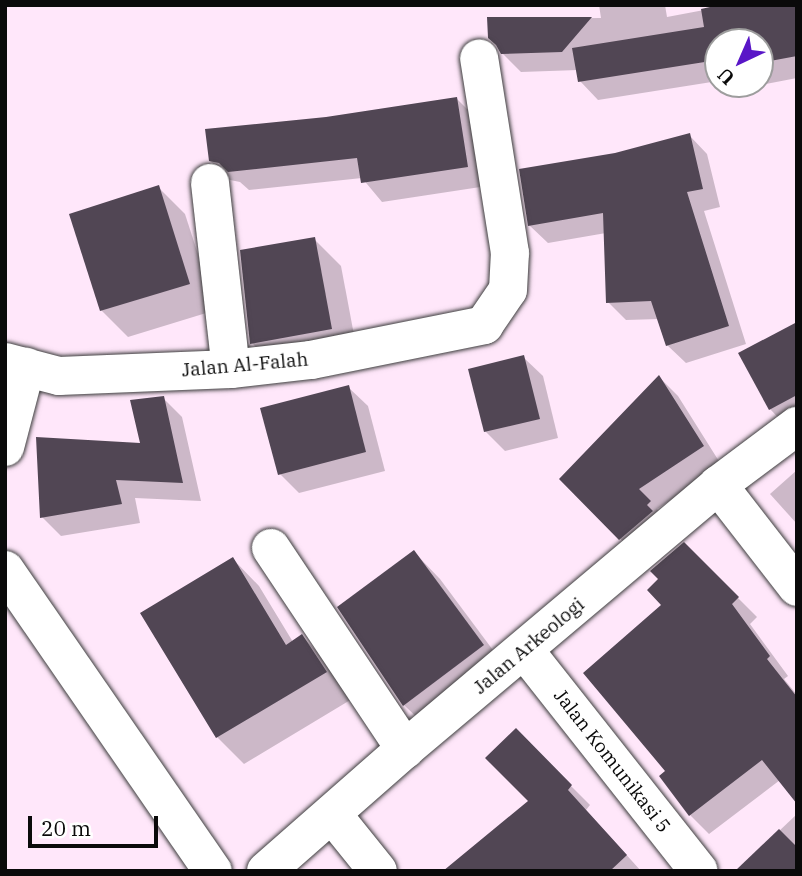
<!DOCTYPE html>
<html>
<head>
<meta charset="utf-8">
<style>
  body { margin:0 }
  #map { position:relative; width:802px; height:876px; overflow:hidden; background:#ffe7fa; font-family:"IBM Plex Serif",serif }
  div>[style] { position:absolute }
  .shadow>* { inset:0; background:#0003 }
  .building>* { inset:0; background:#514654 }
  .roads { filter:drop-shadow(0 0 2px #3d3d3d) drop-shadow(0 0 2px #3d3d3d) }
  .minor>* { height:38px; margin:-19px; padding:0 19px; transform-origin:19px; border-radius:19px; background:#fff }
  span { translate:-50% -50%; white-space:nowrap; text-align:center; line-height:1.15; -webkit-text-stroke:7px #fff; paint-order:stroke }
  .street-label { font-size:19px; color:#0a0a0a }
  .frame { position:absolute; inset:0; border:7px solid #0a0a0a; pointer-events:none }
  .north { position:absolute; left:704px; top:28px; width:70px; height:70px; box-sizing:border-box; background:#fff; border:2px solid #9d9d9d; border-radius:50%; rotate:224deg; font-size:19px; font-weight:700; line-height:28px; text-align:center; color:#0a0a0a }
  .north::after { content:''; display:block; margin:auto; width:24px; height:32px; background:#5916c7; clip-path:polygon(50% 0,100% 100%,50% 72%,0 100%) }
  .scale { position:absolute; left:28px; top:816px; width:130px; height:32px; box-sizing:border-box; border:4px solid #0a0a0a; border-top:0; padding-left:9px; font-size:21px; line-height:24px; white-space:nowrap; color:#0a0a0a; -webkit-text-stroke:5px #fff; paint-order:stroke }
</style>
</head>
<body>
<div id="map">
  <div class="shadow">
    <i style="clip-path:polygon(599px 5px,665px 5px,667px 17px,720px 7px,797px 5px,797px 78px,734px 90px,727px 84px,760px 84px,760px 42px,718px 42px,718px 81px,598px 100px,580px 81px,578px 70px,521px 72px,502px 53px,489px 19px,601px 18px)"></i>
    <i style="clip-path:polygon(457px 99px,476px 118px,487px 186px,382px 202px,362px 178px,249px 190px,240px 182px,230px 180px,210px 161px)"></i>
    <i style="clip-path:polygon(689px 135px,707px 154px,720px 207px,704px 211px,746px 344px,686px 363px,667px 345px,659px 319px,626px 320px,608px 302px,606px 233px,548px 243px,529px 225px,615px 155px)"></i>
    <i style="clip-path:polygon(158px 187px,185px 214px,216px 310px,128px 337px,101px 310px)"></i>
    <i style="clip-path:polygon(314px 239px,341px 266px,358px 356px,279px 370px,252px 343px)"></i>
    <i style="clip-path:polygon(797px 324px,797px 425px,789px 429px,770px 409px)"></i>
    <i style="clip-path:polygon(523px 357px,543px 376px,558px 438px,505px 451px,485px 431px)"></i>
    <i style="clip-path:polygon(660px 378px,678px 396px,722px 466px,657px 509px,668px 521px,639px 558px,562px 479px)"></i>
    <i style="clip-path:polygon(348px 387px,368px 406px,385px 471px,299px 493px,280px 474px)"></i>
    <i style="clip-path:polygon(163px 398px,182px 417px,201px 501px,135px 498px,140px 523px,61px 536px,42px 517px,142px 445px)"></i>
    <i style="clip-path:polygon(797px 470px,797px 524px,770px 494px)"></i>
    <i style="clip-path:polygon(684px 544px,757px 617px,750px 624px,788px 676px,784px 679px,797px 695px,797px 801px,780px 780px,709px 834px,690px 815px,668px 771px,664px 605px,660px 579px)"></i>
    <i style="clip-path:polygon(414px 552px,440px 579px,510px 673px,431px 731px,404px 705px)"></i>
    <i style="clip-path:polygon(233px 559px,259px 586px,293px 642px,302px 636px,328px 663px,352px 699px,244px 764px,217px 737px,143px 613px)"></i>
    <i style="clip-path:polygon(516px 731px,590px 805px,586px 810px,641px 871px,446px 871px,530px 801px)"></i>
    <i style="clip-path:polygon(797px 814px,797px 871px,737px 871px)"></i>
  </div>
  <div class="building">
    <i style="clip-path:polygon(719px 5px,797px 5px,797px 56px,760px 63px,760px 42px,718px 42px,718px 72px,713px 73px,711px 61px,578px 82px,572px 48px,704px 27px,701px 9px)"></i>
    <i style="clip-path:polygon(487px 17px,592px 17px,562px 52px,501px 54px,496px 45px,488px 38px)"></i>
    <i style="clip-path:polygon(457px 97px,468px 167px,361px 183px,357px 158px,228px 172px,219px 163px,209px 161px,205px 129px,326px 117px)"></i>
    <i style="clip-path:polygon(690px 133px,703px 189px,687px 192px,729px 326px,666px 346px,651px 301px,606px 303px,603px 213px,528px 226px,519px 169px,615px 153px)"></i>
    <i style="clip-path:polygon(159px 185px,190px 284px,100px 311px,69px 214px)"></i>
    <i style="clip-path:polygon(315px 237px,332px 329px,250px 344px,240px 250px)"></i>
    <i style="clip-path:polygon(797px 322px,797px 395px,769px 410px,738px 353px)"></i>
    <i style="clip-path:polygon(524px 355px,540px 419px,484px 432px,468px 369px)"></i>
    <i style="clip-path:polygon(659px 375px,704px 446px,639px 489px,651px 501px,647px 505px,653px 511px,619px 540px,559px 479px)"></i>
    <i style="clip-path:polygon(349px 385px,366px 452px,278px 475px,260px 408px)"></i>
    <i style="clip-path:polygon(164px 396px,183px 483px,116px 480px,122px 504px,40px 518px,36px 437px,140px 443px,130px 400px)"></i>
    <i style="clip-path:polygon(684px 542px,739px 597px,732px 604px,770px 656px,767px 659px,797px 697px,797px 804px,762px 760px,689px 816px,659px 776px,665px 771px,583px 673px,661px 605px,647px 590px,658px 579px,650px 571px)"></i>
    <i style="clip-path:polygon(414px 550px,484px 645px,403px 706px,337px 607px)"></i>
    <i style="clip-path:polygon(233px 557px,286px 645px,302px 634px,327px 672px,216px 738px,140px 613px)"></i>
    <i style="clip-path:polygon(516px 728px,572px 785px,568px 790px,627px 855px,610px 871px,443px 871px,528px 801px,485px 758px)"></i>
    <i style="clip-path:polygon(779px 829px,797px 847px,797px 871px,735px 871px)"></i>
  </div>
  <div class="roads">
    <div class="minor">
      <i style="left:210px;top:183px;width:187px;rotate:83.6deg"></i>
      <i style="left:5px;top:362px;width:56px;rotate:14.5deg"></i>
      <i style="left:59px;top:376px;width:172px;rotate:-2.3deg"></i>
      <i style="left:231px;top:369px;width:81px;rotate:-6.4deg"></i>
      <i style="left:311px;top:360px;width:177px;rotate:-11.4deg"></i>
      <i style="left:484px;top:325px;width:42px;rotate:-55.6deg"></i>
      <i style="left:508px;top:290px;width:37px;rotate:-87deg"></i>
      <i style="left:510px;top:253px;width:197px;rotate:-99deg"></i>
      <i style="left:5px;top:447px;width:83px;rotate:-75.3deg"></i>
      <i style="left:718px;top:485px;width:129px;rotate:52.2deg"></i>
      <i style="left:271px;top:548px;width:242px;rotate:56.3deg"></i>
      <i style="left:5px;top:570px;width:366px;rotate:55.4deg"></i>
      <i style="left:525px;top:651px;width:280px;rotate:51.7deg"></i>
      <i style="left:332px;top:814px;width:73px;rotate:51.1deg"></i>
      <i style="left:266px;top:871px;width:185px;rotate:-41.3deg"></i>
      <i style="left:405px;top:749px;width:409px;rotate:-40.1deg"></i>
      <i style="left:718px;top:485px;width:99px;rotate:-36.8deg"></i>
    </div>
  </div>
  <div class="street-label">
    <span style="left:245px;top:365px;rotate:-5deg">Jalan Al-Falah</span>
    <span style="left:529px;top:646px;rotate:-40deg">Jalan Arkeologi</span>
    <span style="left:612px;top:761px;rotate:52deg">Jalan Komunikasi 5</span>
  </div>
  <div class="frame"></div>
  <div class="north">U</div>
  <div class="scale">20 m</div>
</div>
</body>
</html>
